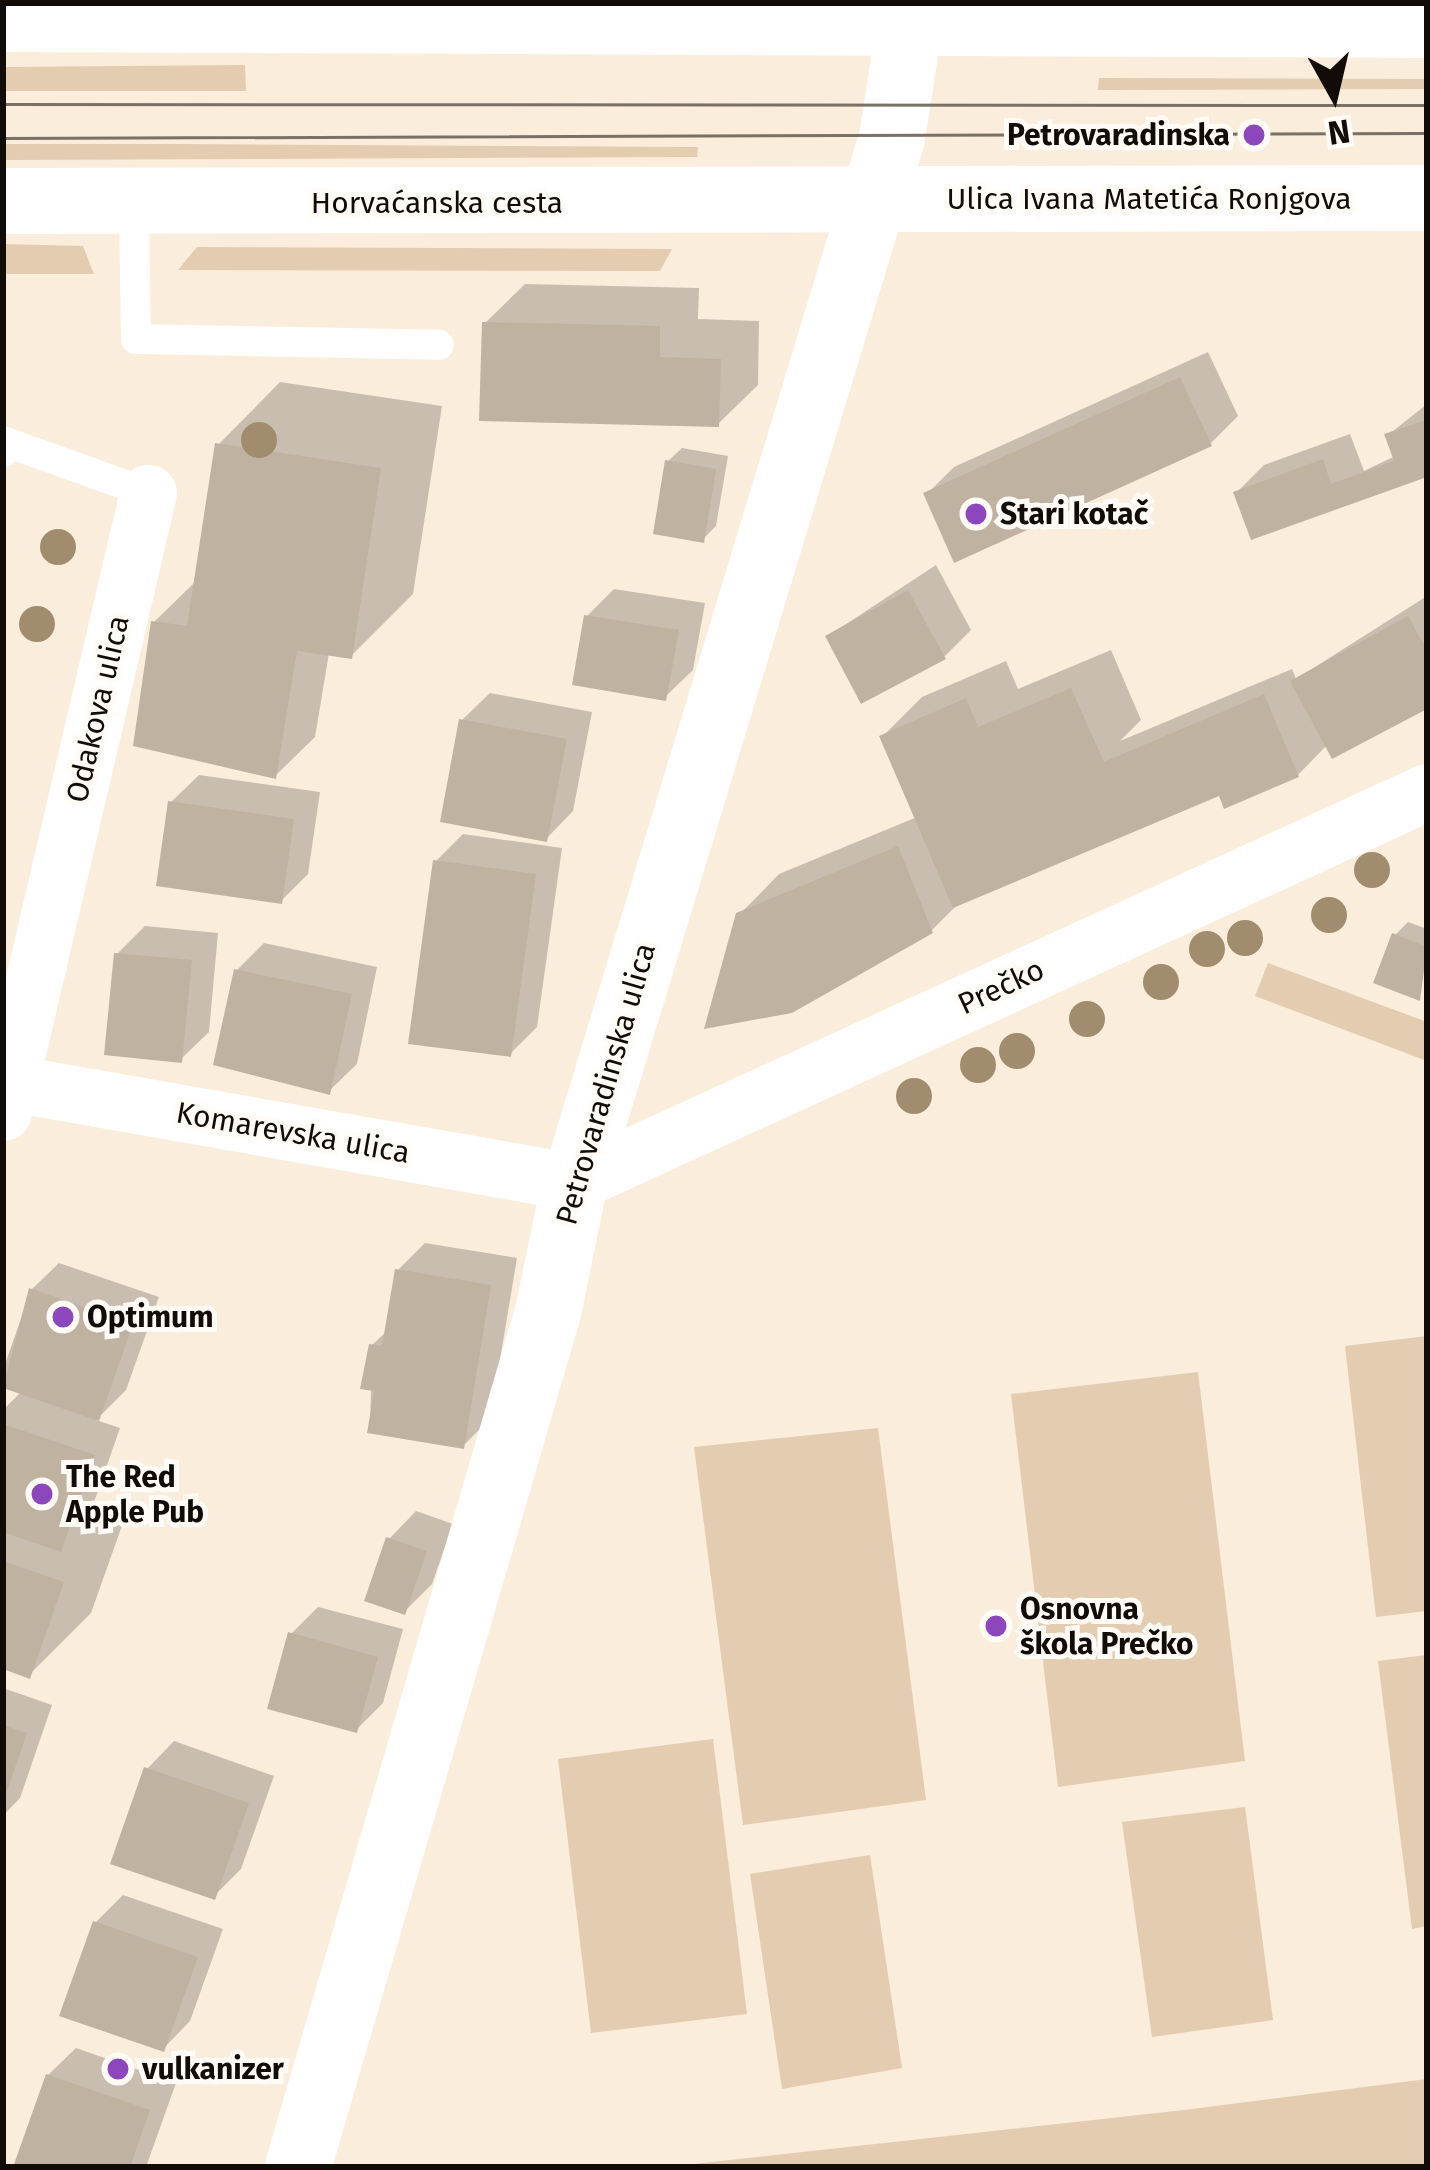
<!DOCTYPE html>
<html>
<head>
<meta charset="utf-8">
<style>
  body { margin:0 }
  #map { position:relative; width:1430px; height:2170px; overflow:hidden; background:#fbeddb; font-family:"Fira Sans",sans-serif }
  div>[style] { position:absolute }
  .green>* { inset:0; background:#e3ccb0 }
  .shadow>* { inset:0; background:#0003 }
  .building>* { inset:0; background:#c0b2a1 }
  .lane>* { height:30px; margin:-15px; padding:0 15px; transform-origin:15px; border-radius:15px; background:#fff }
  .street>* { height:57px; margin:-28.5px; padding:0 28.5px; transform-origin:28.5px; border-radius:28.5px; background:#fff }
  .secondary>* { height:66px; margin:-33px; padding:0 33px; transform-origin:33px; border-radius:33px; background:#fff }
  .tram>* { height:3px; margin:-1.5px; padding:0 1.5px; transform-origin:1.5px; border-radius:1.5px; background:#7a7066 }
  .trees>* { width:36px; height:36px; margin:-18px; border-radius:50%; background:#a18c6d }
  .dots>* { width:33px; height:33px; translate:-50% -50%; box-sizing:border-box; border:6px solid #fffcf8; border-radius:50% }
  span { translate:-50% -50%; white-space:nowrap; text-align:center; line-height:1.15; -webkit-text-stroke:10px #fffcf8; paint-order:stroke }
  .poi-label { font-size:30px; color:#110c07; font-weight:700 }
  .right { translate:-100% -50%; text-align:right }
  .left { translate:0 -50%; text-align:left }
  .street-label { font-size:30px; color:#110c07 }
  .frame { position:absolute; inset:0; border:6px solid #110c07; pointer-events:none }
  .north { position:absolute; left:1274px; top:36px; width:120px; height:120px; -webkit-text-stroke:9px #fffcf8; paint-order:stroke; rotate:172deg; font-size:33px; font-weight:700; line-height:48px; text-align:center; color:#110c07 }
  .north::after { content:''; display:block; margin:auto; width:42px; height:54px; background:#110c07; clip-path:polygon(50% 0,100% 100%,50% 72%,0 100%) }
</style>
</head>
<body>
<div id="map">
  <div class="green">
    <i style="clip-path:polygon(245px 65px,246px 91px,3px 91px,3px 67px)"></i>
    <i style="clip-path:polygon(1099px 78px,1427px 79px,1427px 89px,1098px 90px)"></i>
    <i style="clip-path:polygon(3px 144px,178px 144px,698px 147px,697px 157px,3px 160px)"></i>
    <i style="clip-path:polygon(3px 244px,83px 246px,94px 274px,3px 274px)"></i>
    <i style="clip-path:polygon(197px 247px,672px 249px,660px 271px,178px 270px)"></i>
    <i style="clip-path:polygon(1268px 963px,1427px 1022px,1427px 1061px,1255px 996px)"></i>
    <i style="clip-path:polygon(1427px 1336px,1427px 1611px,1376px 1617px,1345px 1346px)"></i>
    <i style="clip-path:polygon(1198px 1372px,1245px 1761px,1058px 1787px,1011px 1394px)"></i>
    <i style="clip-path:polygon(878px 1428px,926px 1800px,743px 1825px,694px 1447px)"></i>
    <i style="clip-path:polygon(1427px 1655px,1427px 1926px,1412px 1929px,1378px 1661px)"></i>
    <i style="clip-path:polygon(713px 1739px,747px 2014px,591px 2033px,558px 1759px)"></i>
    <i style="clip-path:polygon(1245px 1807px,1273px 2020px,1152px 2037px,1122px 1822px)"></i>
    <i style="clip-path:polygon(870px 1855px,902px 2068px,782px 2089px,750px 1874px)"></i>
    <i style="clip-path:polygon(1427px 2079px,1427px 2167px,666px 2167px,1184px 2110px)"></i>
  </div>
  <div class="shadow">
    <i style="clip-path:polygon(525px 284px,699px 288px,698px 319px,759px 321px,758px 385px,718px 424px,485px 323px)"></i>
    <i style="clip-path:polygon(1208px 352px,1238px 416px,1211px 443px,927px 494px,954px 467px)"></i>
    <i style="clip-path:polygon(280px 382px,442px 406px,413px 594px,351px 656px,329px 653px,315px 737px,275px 776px,154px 622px,194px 583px,218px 445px)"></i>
    <i style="clip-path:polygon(1427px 404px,1427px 474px,1253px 536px,1237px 492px,1264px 465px,1350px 434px,1364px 471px,1395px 456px,1388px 435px)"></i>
    <i style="clip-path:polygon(682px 448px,728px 456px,716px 526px,702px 540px,668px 461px)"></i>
    <i style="clip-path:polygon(936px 565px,971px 630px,944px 657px,828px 636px)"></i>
    <i style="clip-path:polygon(614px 589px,705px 603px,693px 670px,665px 697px,587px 616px)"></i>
    <i style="clip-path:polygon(1427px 596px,1427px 706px,1328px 744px,1298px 775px,1221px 792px,960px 902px,931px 931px,739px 915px,779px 874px,917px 817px,883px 736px,922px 697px,1006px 661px,1018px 689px,1111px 650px,1141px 720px,1120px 741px,1292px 669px,1296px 679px)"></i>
    <i style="clip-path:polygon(490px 693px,592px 712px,573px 811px,546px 839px,462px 720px)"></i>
    <i style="clip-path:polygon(199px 775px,320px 792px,308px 874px,281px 901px,171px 802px)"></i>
    <i style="clip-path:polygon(463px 834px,562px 848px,537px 1027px,510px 1054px,436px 861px)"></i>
    <i style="clip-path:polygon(1408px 922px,1427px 929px,1419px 998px,1395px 935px)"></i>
    <i style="clip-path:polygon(145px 926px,218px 933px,209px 1032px,181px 1059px,117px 954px)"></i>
    <i style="clip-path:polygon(264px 943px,377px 967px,357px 1064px,329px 1091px,237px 970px)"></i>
    <i style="clip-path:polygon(425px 1243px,517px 1258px,490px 1419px,463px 1446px,370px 1430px,372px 1345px,388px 1330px,398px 1270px)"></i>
    <i style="clip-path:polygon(59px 1263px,159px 1297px,126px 1390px,96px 1420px,120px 1428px,92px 1508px,124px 1520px,91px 1613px,29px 1675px,3px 1666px,3px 1410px,22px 1391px,3px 1384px,3px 1370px,31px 1290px)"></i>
    <i style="clip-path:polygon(416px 1511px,453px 1524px,432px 1584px,405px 1611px,389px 1539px)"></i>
    <i style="clip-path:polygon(318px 1607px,403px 1629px,383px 1703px,356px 1730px,291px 1634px)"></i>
    <i style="clip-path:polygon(3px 1688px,52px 1705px,20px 1798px,3px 1816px)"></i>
    <i style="clip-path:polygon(174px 1741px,274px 1776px,241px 1869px,214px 1896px,147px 1769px)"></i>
    <i style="clip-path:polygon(123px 1895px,223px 1929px,190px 2021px,163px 2049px,96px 1922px)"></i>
    <i style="clip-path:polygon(76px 2048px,176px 2083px,146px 2167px,16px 2167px,48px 2075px)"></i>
  </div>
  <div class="building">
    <i style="clip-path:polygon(482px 322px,660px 326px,660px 357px,721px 359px,719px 427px,479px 421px)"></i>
    <i style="clip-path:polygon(1180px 377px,1212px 446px,954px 563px,923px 493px)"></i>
    <i style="clip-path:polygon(1427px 420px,1427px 477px,1251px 540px,1233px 492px,1323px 459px,1331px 484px,1394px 461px,1384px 434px)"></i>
    <i style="clip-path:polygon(215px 443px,381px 468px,352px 659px,297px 651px,276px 779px,133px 746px,151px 621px,187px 626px)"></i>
    <i style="clip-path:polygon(665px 460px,716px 469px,704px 543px,653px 534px)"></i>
    <i style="clip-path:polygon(908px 590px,946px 659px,861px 704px,825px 636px)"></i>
    <i style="clip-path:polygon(584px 615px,679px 630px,666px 701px,572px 685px)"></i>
    <i style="clip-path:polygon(1408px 616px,1427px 650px,1427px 709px,1332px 759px,1290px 681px)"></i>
    <i style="clip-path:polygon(1071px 688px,1104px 762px,1264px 694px,1299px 777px,1224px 809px,1219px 796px,953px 908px,879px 736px,966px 698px,978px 727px)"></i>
    <i style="clip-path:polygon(459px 719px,567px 739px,547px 842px,440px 822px)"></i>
    <i style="clip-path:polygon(168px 801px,294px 819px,282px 904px,156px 886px)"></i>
    <i style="clip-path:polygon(898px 846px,933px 933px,792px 1013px,704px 1029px,736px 913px)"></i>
    <i style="clip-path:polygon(433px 860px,536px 874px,511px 1057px,408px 1044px)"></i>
    <i style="clip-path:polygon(1392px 933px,1427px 947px,1420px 1001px,1373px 983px)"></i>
    <i style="clip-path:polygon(114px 953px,192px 960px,182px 1063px,104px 1055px)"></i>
    <i style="clip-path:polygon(234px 969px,352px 994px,330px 1095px,213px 1065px)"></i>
    <i style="clip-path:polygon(395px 1269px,491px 1285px,464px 1449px,367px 1433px,374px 1391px,360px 1389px,369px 1344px,382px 1346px)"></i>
    <i style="clip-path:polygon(29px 1288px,133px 1324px,99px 1421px,3px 1388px)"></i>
    <i style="clip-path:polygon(3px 1424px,95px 1455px,61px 1552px,3px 1532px)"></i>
    <i style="clip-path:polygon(386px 1537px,427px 1551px,405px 1615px,364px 1601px)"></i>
    <i style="clip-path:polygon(3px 1561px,64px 1582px,30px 1679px,3px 1669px)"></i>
    <i style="clip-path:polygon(288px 1632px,378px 1657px,357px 1733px,267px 1709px)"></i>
    <i style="clip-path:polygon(3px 1725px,27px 1733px,4px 1800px,3px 1800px)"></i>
    <i style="clip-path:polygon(144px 1767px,249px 1803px,215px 1900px,110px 1864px)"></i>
    <i style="clip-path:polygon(93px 1921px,198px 1957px,164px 2052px,59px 2016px)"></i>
    <i style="clip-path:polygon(46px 2074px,150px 2110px,130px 2167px,13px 2167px)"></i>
  </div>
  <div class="lane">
    <i style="left:134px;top:202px;width:137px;rotate:89.2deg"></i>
    <i style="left:136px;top:339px;width:303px;rotate:1.1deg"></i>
    <i style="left:3px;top:452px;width:10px;rotate:-73deg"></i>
    <i style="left:6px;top:442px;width:151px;rotate:19.8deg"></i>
  </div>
  <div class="street">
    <i style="left:11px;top:1083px;width:573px;rotate:9.96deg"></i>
    <i style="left:575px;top:1182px;width:937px;rotate:-24.6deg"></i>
    <i style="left:3px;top:1112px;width:636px;rotate:-76.82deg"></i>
  </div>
  <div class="secondary">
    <i style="left:3px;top:19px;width:1424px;rotate:0.24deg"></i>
    <i style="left:3px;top:201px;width:1424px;rotate:-0.12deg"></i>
    <i style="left:298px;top:2167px;width:891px;rotate:-73.7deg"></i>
    <i style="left:548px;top:1312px;width:133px;rotate:-78.3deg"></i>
    <i style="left:575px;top:1182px;width:1091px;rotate:-73.11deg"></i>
    <i style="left:892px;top:138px;width:137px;rotate:-81.2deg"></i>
  </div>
  <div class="tram">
    <i style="left:3px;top:104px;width:1424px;rotate:0.04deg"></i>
    <i style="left:3px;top:138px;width:1424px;rotate:-0.2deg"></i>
  </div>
  <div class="trees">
    <i style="left:259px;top:440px"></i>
    <i style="left:58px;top:547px"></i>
    <i style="left:37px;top:624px"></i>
    <i style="left:1372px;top:870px"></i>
    <i style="left:1329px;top:915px"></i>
    <i style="left:1245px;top:938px"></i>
    <i style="left:1207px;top:949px"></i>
    <i style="left:1161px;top:982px"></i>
    <i style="left:1087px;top:1019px"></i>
    <i style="left:1017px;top:1051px"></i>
    <i style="left:978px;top:1065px"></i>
    <i style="left:914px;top:1096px"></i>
  </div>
  <div class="dots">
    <i style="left:1254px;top:135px;background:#8b47bb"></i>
    <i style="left:976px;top:514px;background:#8b47bb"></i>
    <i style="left:63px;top:1317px;background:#8b47bb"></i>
    <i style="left:42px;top:1494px;background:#8b47bb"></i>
    <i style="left:996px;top:1626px;background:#8b47bb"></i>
    <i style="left:118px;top:2069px;background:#8b47bb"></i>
  </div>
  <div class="poi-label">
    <span class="right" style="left:1230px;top:135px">Petrovaradinska</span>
    <span class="left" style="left:1000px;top:514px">Stari kotač</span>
    <span class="left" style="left:87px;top:1317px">Optimum</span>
    <span class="left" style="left:66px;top:1494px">The Red<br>Apple Pub</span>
    <span class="left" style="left:1020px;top:1626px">Osnovna<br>škola Prečko</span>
    <span class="left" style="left:142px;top:2069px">vulkanizer</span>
  </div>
  <div class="street-label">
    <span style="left:1149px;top:199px">Ulica Ivana Matetića Ronjgova</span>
    <span style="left:437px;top:203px">Horvaćanska cesta</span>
    <span style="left:98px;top:709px;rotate:-77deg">Odakova ulica</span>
    <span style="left:1001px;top:987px;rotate:-25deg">Prečko</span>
    <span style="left:606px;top:1084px;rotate:-74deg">Petrovaradinska ulica</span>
    <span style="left:293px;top:1133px;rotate:10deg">Komarevska ulica</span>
  </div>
  <div class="frame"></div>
  <div class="north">N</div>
</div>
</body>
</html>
